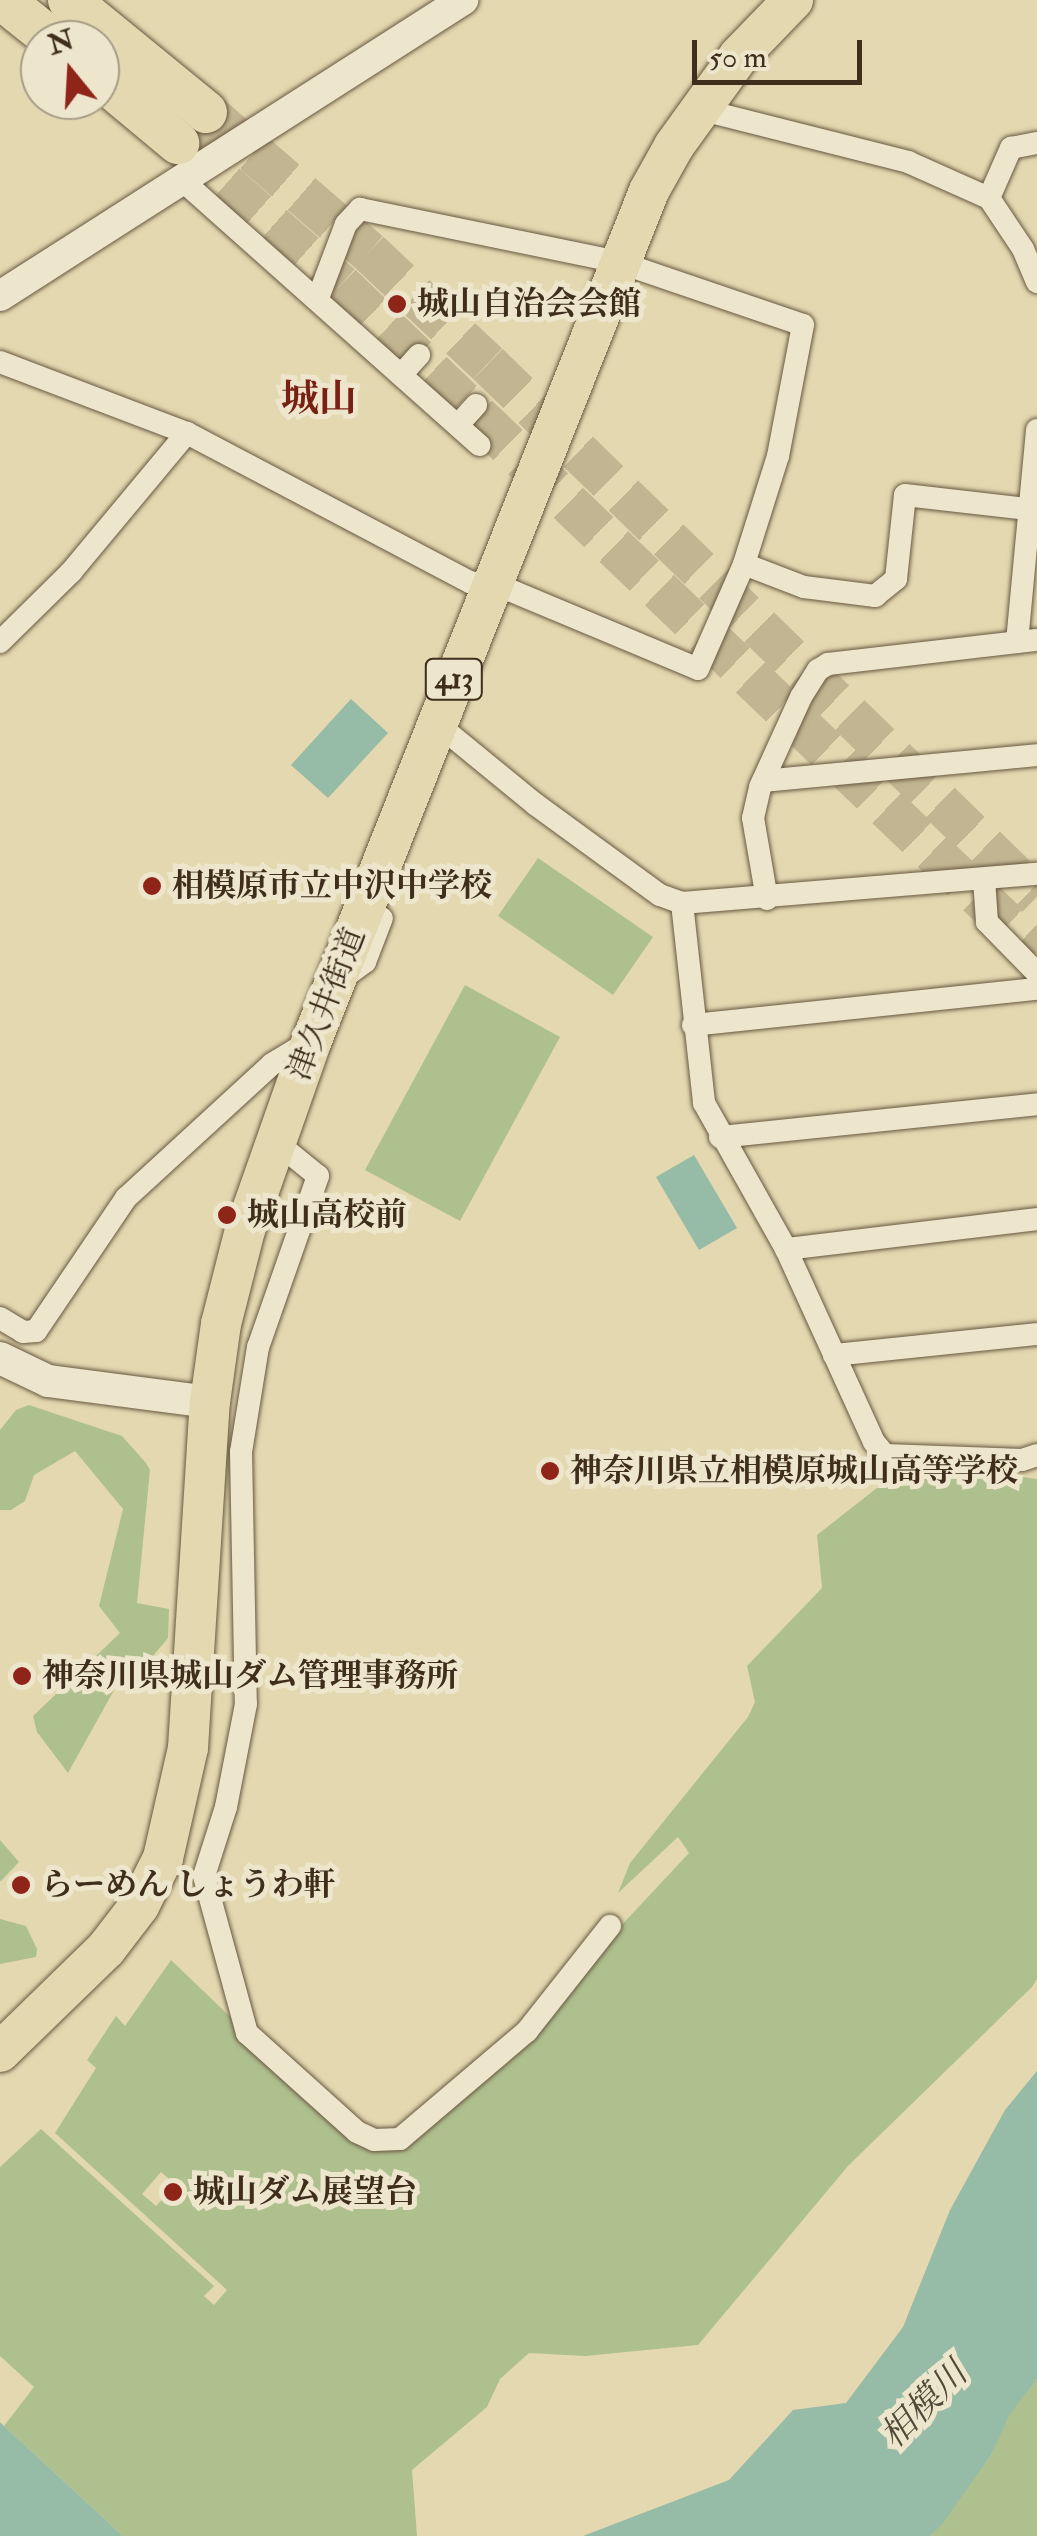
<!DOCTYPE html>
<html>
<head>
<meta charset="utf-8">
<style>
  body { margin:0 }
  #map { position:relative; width:1037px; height:2536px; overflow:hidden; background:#e3d8b0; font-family:"IM FELL Double Pica","Noto Serif JP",serif }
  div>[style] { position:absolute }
  .green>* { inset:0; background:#afc08f }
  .water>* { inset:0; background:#96bba6 }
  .motorway-tunnel>* { height:42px; margin-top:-21px; transform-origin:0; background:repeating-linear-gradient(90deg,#c2b692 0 42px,transparent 0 63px) }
  .roads { filter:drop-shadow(0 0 2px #685841) drop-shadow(0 0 2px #685841) }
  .minor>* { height:22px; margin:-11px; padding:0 11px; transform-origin:11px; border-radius:11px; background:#ede6cc }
  .tertiary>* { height:30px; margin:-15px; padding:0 15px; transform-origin:15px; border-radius:15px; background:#ede6cc }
  .secondary>* { height:32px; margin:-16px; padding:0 16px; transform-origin:16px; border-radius:16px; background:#ede6cc }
  .trunk>* { height:40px; margin:-20px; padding:0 20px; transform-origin:20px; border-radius:20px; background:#e3d8b0 }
  .motorway>* { height:42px; margin:-21px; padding:0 21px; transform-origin:21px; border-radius:21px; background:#e3d8b0 }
  .dots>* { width:28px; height:28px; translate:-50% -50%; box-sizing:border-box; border:5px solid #ede6cc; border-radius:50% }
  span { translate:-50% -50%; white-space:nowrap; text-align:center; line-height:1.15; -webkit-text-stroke:10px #ede6cc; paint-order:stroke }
  .shield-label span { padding:2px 8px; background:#ede6cc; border:2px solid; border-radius:8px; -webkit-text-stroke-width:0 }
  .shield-label { font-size:30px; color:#3f2e1c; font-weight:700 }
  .poi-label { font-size:32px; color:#3f2e1c; font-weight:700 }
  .left { translate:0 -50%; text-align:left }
  .street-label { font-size:32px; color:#3f2e1c }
  .water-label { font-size:35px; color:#504a38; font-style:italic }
  .quarter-label { font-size:38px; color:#7a1f14; font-weight:700 }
  .north { position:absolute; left:20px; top:20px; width:100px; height:100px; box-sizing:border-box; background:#ede6cc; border:2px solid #a79c86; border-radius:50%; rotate:342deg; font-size:28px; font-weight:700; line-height:40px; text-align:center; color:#3f2e1c }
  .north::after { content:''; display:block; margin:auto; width:35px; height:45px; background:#8f2418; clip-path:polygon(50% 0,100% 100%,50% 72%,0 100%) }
  .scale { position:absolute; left:692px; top:40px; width:170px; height:45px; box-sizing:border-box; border:5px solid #3f2e1c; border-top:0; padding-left:12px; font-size:30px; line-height:35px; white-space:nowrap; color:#3f2e1c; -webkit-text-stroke:8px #ede6cc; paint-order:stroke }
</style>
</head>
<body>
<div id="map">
  <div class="green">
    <i style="clip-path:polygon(538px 858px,653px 937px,613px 995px,498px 916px)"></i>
    <i style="clip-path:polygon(465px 985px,560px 1037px,460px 1221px,365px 1170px)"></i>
    <i style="clip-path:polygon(29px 1405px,122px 1436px,146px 1463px,150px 1470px,137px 1603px,169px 1609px,168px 1638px,148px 1662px,123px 1674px,68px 1773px,37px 1732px,33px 1716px,120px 1633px,99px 1606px,123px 1509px,75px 1451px,34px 1475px,25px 1501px,11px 1510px,0 1510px,0 1430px,16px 1410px)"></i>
    <i style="clip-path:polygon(evenodd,901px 1469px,965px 1469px,1037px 1479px,1037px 1979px,1032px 1987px,848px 2166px,698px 2345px,585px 2356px,529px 2353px,500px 2379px,487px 2407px,412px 2470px,417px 2536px,123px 2536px,4px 2426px,34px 2387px,0 2356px,0 2167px,41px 2129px,214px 2286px,204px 2296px,214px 2305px,227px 2290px,55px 2133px,96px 2068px,87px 2060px,116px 2016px,125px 2026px,171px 1960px,366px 2147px,400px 2148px,509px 2062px,618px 1929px,689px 1853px,678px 1837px,618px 1893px,630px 1863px,748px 1717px,755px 1702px,747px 1666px,822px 1588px,817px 1535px,901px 1469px,161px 2172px,176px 2185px,156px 2206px,142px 2194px,161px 2172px)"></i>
    <i style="clip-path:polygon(0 1840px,19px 1862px,1px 1881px,0 1881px)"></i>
    <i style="clip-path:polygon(0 1919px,26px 1926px,37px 1949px,36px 1957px,0 1964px)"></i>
    <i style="clip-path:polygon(1037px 2379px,1037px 2536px,930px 2536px,991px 2455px,1009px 2414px)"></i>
  </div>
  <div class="water">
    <i style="clip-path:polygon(351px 699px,388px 733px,328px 798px,291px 765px)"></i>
    <i style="clip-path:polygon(694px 1155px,737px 1228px,699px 1250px,656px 1177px)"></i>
    <i style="clip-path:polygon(1037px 2071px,1037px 2379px,1010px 2414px,991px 2455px,943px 2523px,930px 2536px,583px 2536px,729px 2480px,793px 2410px,846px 2403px,903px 2327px,950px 2210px,1005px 2110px)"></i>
    <i style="clip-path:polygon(0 2422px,4px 2426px,123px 2536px,0 2536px)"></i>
  </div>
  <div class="motorway-tunnel">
    <i style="left:206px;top:112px;width:215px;rotate:40.7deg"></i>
    <i style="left:369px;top:252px;width:163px;rotate:43.3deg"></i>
    <i style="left:488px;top:364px;width:765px;rotate:44.15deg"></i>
    <i style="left:178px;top:143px;width:216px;rotate:41.1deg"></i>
    <i style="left:341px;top:285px;width:964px;rotate:43.78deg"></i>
  </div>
  <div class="roads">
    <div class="minor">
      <i style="left:699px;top:109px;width:216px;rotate:14.2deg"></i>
      <i style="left:908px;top:162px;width:89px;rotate:24deg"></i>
      <i style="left:989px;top:198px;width:61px;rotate:56.3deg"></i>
      <i style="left:1023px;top:249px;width:36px;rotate:67deg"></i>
      <i style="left:183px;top:181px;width:397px;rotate:41.7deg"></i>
      <i style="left:989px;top:198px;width:55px;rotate:-66.3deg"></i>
      <i style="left:1011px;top:148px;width:26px;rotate:-11deg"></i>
      <i style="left:318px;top:298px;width:79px;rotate:-69.3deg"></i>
      <i style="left:346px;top:224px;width:21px;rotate:-47deg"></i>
      <i style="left:360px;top:209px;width:263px;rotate:11.6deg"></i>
      <i style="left:618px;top:262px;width:195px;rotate:18.8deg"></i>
      <i style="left:803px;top:325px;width:133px;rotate:100.8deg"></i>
      <i style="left:778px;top:456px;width:113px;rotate:107.5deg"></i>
      <i style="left:0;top:362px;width:200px;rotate:20.8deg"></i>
      <i style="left:187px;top:433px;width:320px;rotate:27.8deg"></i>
      <i style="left:470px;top:582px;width:38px;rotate:11deg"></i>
      <i style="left:507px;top:589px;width:207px;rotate:22.7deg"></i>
      <i style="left:698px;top:669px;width:115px;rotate:-66.3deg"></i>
      <i style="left:744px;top:564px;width:64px;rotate:21deg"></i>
      <i style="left:804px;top:587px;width:72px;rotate:7.2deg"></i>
      <i style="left:875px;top:596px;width:27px;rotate:-39deg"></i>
      <i style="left:896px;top:579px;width:84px;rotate:-83.9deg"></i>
      <i style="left:905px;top:495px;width:133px;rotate:6.5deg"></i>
      <i style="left:401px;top:375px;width:27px;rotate:-48deg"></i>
      <i style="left:458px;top:425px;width:27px;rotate:-48deg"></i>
      <i style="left:0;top:642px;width:100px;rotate:-44.6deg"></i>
      <i style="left:71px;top:572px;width:181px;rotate:-50.2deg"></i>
      <i style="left:1017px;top:642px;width:213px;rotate:-84.6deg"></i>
      <i style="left:436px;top:723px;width:128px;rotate:39.3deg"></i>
      <i style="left:535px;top:804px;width:155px;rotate:36.1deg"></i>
      <i style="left:660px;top:895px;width:23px;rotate:20deg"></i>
      <i style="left:682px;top:903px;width:356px;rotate:-4.7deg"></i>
      <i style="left:763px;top:781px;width:275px;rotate:-5.4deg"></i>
      <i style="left:984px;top:879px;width:43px;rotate:86deg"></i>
      <i style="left:987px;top:922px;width:71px;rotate:45.6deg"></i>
      <i style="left:767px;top:899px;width:82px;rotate:-99.8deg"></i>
      <i style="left:753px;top:818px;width:32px;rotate:-77deg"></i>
      <i style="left:760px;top:787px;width:99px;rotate:-65.5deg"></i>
      <i style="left:801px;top:697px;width:32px;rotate:-58deg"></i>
      <i style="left:818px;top:670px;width:12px;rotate:-31deg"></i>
      <i style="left:828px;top:664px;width:210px;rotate:-6.6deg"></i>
      <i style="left:682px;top:903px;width:201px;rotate:83.7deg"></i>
      <i style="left:704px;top:1103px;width:167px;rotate:60.7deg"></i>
      <i style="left:786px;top:1249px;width:212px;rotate:65.5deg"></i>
      <i style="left:874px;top:1442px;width:17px;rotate:50deg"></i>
      <i style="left:885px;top:1455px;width:137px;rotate:2.1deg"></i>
      <i style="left:1022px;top:1460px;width:16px;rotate:-18deg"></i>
      <i style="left:340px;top:980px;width:31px;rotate:-36deg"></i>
      <i style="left:365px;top:962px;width:47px;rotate:-68.9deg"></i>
      <i style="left:693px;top:1025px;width:346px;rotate:-6deg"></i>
      <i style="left:720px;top:1137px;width:319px;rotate:-5.9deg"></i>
      <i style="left:276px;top:1142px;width:54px;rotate:39deg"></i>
      <i style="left:318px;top:1176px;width:181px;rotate:109.3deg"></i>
      <i style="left:258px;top:1347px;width:106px;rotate:99.2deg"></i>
      <i style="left:241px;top:1452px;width:252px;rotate:88.9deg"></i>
      <i style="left:246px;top:1704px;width:105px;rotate:101deg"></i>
      <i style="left:226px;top:1807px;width:72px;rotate:107.7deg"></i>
      <i style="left:204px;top:1876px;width:163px;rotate:74.7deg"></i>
      <i style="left:247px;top:2033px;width:148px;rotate:42deg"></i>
      <i style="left:357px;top:2132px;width:19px;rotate:25deg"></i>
      <i style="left:374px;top:2140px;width:26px;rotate:-2deg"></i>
      <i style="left:400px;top:2139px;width:167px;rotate:-40.4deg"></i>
      <i style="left:527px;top:2031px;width:134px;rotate:-51.7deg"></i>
      <i style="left:786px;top:1249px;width:253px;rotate:-6.8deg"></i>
      <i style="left:0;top:1318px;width:27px;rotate:31deg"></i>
      <i style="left:23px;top:1332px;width:13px;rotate:-4deg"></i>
      <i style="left:36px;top:1331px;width:161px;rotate:-55.9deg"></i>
      <i style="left:126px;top:1198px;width:198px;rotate:-42.5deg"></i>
      <i style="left:272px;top:1064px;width:47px;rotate:-31deg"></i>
      <i style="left:834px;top:1355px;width:204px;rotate:-5.9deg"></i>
    </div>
    <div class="tertiary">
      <i style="left:0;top:296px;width:550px;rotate:-32.59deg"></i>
    </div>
    <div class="secondary">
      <i style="left:0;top:1358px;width:53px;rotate:25.6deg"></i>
      <i style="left:48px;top:1381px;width:163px;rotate:7.4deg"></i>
    </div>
    <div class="trunk">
      <i style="left:0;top:2052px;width:148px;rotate:-44.2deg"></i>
      <i style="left:106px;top:1949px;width:54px;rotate:-52.5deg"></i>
      <i style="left:139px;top:1906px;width:54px;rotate:-63.4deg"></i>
      <i style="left:163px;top:1858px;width:113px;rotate:-77.2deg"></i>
      <i style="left:188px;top:1748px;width:347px;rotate:-86.4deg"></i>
      <i style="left:210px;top:1402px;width:79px;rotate:-82deg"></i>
      <i style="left:221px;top:1324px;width:97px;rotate:-75.7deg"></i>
      <i style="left:245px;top:1230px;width:201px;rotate:-70.6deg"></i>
      <i style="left:312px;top:1040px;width:913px;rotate:-68.35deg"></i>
      <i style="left:649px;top:191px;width:51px;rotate:-60.9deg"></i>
      <i style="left:674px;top:146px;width:111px;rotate:-54.2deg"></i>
      <i style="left:739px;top:56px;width:78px;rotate:-46deg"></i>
    </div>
    <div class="motorway">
      <i style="left:3px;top:0;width:64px;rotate:38.7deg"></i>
      <i style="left:69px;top:0;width:177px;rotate:39.3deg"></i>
      <i style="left:100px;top:78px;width:102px;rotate:39.8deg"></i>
    </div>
  </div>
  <div class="dots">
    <i style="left:397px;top:304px;background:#8f2418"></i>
    <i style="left:152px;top:886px;background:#8f2418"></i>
    <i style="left:227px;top:1215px;background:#8f2418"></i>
    <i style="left:550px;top:1471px;background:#8f2418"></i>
    <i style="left:22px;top:1676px;background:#8f2418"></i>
    <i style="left:21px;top:1885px;background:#8f2418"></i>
    <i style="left:173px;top:2192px;background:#8f2418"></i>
  </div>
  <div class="shield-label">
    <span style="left:454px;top:679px">413</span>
  </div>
  <div class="poi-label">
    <span class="left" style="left:417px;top:304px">城山自治会会館</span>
    <span class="left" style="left:172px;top:886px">相模原市立中沢中学校</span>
    <span class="left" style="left:247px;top:1215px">城山高校前</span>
    <span class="left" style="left:570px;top:1471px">神奈川県立相模原城山高等学校</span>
    <span class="left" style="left:42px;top:1676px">神奈川県城山ダム管理事務所</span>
    <span class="left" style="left:41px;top:1885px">らーめん しょうわ軒</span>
    <span class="left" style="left:193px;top:2192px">城山ダム展望台</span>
  </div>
  <div class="street-label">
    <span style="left:327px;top:1004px;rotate:-69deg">津久井街道</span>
  </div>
  <div class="water-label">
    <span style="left:924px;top:2405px;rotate:-45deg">相模川</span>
  </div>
  <div class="quarter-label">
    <span style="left:319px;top:400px">城山</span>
  </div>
  <div class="north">N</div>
  <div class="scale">50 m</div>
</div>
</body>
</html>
